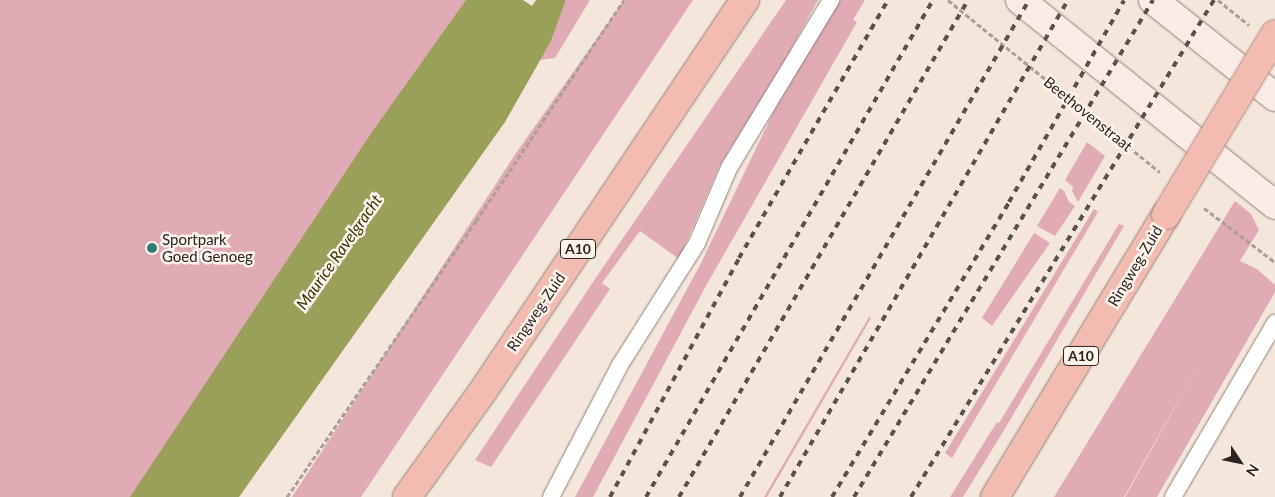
<!DOCTYPE html>
<html>
<head>
<meta charset="utf-8">
<style>
  body { margin:0 }
  #map { position:relative; width:1275px; height:497px; overflow:hidden; background:#f5e6db; font-family:Lato,sans-serif }
  div>[style] { position:absolute }
  .green>* { inset:0; background:#e0abb5 }
  .water>* { inset:0; background:#9a9f5a }
  .path>* { height:3px; margin-top:-1.5px; transform-origin:0; background:repeating-linear-gradient(90deg,#aba097 0 5px,transparent 0 7.5px) }
  .roads { filter:drop-shadow(0 0 1px #8f8177) drop-shadow(0 0 1px #8f8177) }
  .service>* { height:16px; margin:-8px; padding:0 8px; transform-origin:8px; border-radius:8px; background:#fff }
  .secondary>* { height:28px; margin:-14px; padding:0 14px; transform-origin:14px; border-radius:14px; background:#fbebe7 }
  .motorway>* { height:28px; margin:-14px; padding:0 14px; transform-origin:14px; border-radius:14px; background:#f3bcb0 }
  .rail>* { height:4px; margin-top:-2px; transform-origin:0; background:repeating-linear-gradient(90deg,#59514c 0 6px,transparent 0 12px) }
  .bridges { filter:drop-shadow(0 0 1px #ad877e) drop-shadow(0 0 1px #ad877e) }
  .motorway-bridge>* { height:28px; margin:-14px; padding:0 14px; transform-origin:14px; border-radius:14px; background:#f3bcb0 }
  .dots>* { width:14px; height:14px; translate:-50% -50%; box-sizing:border-box; border:2px solid #fef4ee; border-radius:50% }
  span { translate:-50% -50%; white-space:nowrap; text-align:center; line-height:1.15; -webkit-text-stroke:5px #fef4ee; paint-order:stroke }
  .shield-label span { padding:1px 4px; background:#fef4ee; border:1px solid; border-radius:4px; -webkit-text-stroke-width:0 }
  .shield-label { font-size:14px; color:#2a2521; font-weight:700 }
  .street-label { font-size:15px; color:#2a2521 }
  .poi-label { font-size:15px; color:#2a2521 }
  .left { translate:0 -50%; text-align:left }
  .water-label { font-size:16px; color:#353700; font-style:italic }
  .north { position:absolute; left:1215px; top:437px; width:50px; height:50px; -webkit-text-stroke:4px #fef4ee; paint-order:stroke; rotate:124deg; font-size:14px; font-weight:700; line-height:20px; text-align:center; color:#2a2521 }
  .north::after { content:''; display:block; margin:auto; width:18px; height:22px; background:#2a2521; clip-path:polygon(50% 0,100% 100%,50% 72%,0 100%) }
</style>
</head>
<body>
<div id="map">
  <div class="green">
    <i style="clip-path:polygon(0 0,467px 0,142px 497px,0 497px)"></i>
    <i style="clip-path:polygon(566px 0,590px 0,555px 58px,540px 60px,551px 41px)"></i>
    <i style="clip-path:polygon(624px 0,693px 0,361px 497px,292px 497px,516px 153px)"></i>
    <i style="clip-path:polygon(786px 0,818px 0,785px 60px,719px 167px,679px 259px,640px 231px,602px 283px,610px 289px,491px 467px,475px 460px,595px 279px)"></i>
    <i style="clip-path:polygon(839px 0,865px 0,853px 20px,857px 22px,707px 284px,593px 497px,575px 497px,701px 263px,774px 111px)"></i>
    <i style="clip-path:polygon(1087px 142px,1105px 156px,1078px 202px,1072px 191px,1073px 187px,1065px 180px)"></i>
    <i style="clip-path:polygon(1060px 188px,1064px 191px,1069px 202px,1075px 206px,1055px 236px,1037px 226px)"></i>
    <i style="clip-path:polygon(1235px 201px,1251px 214px,1259px 230px,1240px 261px,1257px 269px,1275px 285px,1275px 292px,1157px 497px,1125px 497px,1204px 355px,1124px 497px,1054px 497px)"></i>
    <i style="clip-path:polygon(1094px 209px,1098px 212px,952px 458px,945px 453px)"></i>
    <i style="clip-path:polygon(1119px 224px,1124px 226px,1006px 427px,963px 497px,950px 497px,997px 422px,999px 423px)"></i>
    <i style="clip-path:polygon(1034px 233px,1050px 243px,992px 326px,982px 318px)"></i>
    <i style="clip-path:polygon(869px 317px,871px 318px,767px 497px,764px 497px)"></i>
  </div>
  <div class="water">
    <i style="clip-path:polygon(466px 0,523px 0,532px 6px,536px 0,566px 0,551px 41px,505px 122px,239px 497px,130px 497px,372px 132px)"></i>
  </div>
  <div class="path">
    <i style="left:948px;top:0;width:273px;rotate:39.1deg"></i>
    <i style="left:1218px;top:0;width:40px;rotate:39deg"></i>
    <i style="left:1204px;top:208px;width:89px;rotate:37.3deg"></i>
    <i style="left:287px;top:497px;width:335px;rotate:-55.6deg"></i>
    <i style="left:476px;top:221px;width:266px;rotate:-56.2deg"></i>
  </div>
  <div class="roads">
    <div class="service">
      <i style="left:551px;top:497px;width:149px;rotate:-62.4deg"></i>
      <i style="left:620px;top:365px;width:144px;rotate:-57.7deg"></i>
      <i style="left:697px;top:243px;width:82px;rotate:-66.9deg"></i>
      <i style="left:729px;top:168px;width:197px;rotate:-58.7deg"></i>
      <i style="left:1173px;top:497px;width:202px;rotate:-59.6deg"></i>
    </div>
    <div class="secondary">
      <i style="left:1020px;top:0;width:327px;rotate:38.8deg"></i>
      <i style="left:1153px;top:0;width:156px;rotate:38.5deg"></i>
    </div>
    <div class="motorway">
      <i style="left:407px;top:497px;width:130px;rotate:-54.4deg"></i>
      <i style="left:483px;top:391px;width:471px;rotate:-56.2deg"></i>
      <i style="left:995px;top:497px;width:330px;rotate:-58.8deg"></i>
    </div>
  </div>
  <div class="rail">
    <i style="left:610px;top:497px;width:272px;rotate:-61.6deg"></i>
    <i style="left:739px;top:258px;width:298px;rotate:-60deg"></i>
    <i style="left:646px;top:497px;width:574px;rotate:-60deg"></i>
    <i style="left:679px;top:497px;width:575px;rotate:-59.82deg"></i>
    <i style="left:740px;top:497px;width:575px;rotate:-59.82deg"></i>
    <i style="left:780px;top:497px;width:574px;rotate:-59.91deg"></i>
    <i style="left:832px;top:497px;width:344px;rotate:-59deg"></i>
    <i style="left:1009px;top:202px;width:232px;rotate:-60.3deg"></i>
    <i style="left:854px;top:497px;width:580px;rotate:-58.97deg"></i>
    <i style="left:911px;top:497px;width:582px;rotate:-58.63deg"></i>
  </div>
  <div class="bridges">
    <div class="motorway-bridge">
      <i style="left:1166px;top:215px;width:211px;rotate:-58.9deg"></i>
    </div>
  </div>
  <div class="dots">
    <i style="left:152px;top:248px;background:#317a78"></i>
  </div>
  <div class="shield-label">
    <span style="left:578px;top:249px">A10</span>
    <span style="left:1081px;top:356px">A10</span>
  </div>
  <div class="street-label">
    <span style="left:1088px;top:114px;rotate:39deg">Beethovenstraat</span>
    <span style="left:1135px;top:266px;rotate:-59deg">Ringweg-Zuid</span>
    <span style="left:536px;top:312px;rotate:-56deg">Ringweg-Zuid</span>
  </div>
  <div class="poi-label">
    <span class="left" style="left:162px;top:248px">Sportpark<br>Goed Genoeg</span>
  </div>
  <div class="water-label">
    <span style="left:339px;top:252px;rotate:-55deg">Maurice Ravelgracht</span>
  </div>
  <div class="north">N</div>
</div>
</body>
</html>
